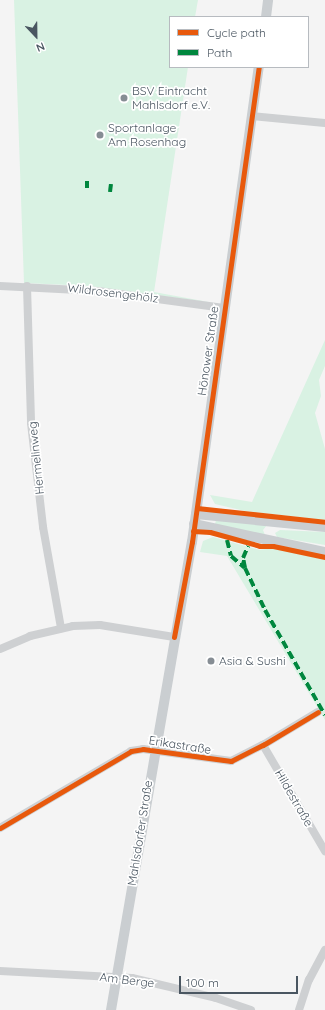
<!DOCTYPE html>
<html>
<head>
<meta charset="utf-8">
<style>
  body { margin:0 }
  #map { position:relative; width:325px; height:1010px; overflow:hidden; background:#f4f4f4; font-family:Quicksand,sans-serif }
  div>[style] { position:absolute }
  .green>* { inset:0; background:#d9f2e3 }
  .minor>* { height:8px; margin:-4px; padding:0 4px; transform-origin:4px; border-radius:4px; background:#ced0d2 }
  .major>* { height:10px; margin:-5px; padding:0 5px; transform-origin:5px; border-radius:5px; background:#caced1 }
  .quiet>* { height:4px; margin-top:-2px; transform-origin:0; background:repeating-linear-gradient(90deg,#00873e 0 8px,transparent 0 12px) }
  .cycleway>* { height:5px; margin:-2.5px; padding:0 2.5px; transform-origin:2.5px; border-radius:2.5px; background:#e8590c }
  .dots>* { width:11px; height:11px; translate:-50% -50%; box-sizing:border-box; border:2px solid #fff; border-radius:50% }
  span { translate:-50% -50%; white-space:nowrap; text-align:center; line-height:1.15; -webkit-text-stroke:3.5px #fff; paint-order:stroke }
  .poi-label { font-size:12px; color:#4a5661 }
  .left { translate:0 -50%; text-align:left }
  .street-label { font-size:12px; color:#4a5661 }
  .legend { position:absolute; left:169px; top:16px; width:140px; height:52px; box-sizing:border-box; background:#fff; border:1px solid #b7bbc0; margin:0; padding:5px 7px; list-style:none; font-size:12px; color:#4a5661 }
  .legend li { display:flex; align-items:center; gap:8px; height:20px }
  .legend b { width:20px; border:1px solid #b7bbc0 }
  .north { position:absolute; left:16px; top:16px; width:40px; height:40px; -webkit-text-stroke:3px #fff; paint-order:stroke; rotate:158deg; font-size:11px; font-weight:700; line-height:16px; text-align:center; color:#4a5661 }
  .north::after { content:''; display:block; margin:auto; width:14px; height:18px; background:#4a5661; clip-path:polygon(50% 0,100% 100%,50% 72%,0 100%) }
  .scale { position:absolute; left:179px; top:976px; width:119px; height:18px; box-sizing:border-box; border:2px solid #4a5661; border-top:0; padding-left:5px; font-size:12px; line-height:14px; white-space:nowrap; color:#4a5661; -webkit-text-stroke:3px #fff; paint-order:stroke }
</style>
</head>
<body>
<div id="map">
  <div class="green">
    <i style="clip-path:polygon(14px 0,198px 0,195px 17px,170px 17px,170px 67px,188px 67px,154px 292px,214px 303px,90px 286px,24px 283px)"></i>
    <i style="clip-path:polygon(325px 340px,325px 366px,319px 380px,321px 396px,315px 413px,325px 449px,325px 520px,245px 511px,215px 504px,210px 495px,252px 502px)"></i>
    <i style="clip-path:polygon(216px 520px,267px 525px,263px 530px,265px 535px,215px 524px)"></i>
    <i style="clip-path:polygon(280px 530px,325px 532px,325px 545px,277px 537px,275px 533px)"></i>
    <i style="clip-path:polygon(213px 537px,260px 550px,274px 548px,325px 560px,325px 720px,227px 556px,200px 552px,203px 541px)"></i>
  </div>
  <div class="minor">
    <i style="left:252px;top:116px;width:73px;rotate:5.5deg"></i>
    <i style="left:0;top:286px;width:98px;rotate:2.9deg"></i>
    <i style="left:98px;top:291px;width:127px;rotate:7.7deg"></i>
    <i style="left:27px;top:286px;width:137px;rotate:88.3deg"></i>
    <i style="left:31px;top:423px;width:105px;rotate:83.4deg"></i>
    <i style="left:43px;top:527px;width:103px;rotate:79.9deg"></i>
    <i style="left:0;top:649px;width:33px;rotate:-23deg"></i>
    <i style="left:30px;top:636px;width:44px;rotate:-13.1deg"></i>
    <i style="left:73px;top:626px;width:27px;rotate:-2deg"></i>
    <i style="left:100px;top:625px;width:75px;rotate:9.2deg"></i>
    <i style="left:263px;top:745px;width:123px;rotate:59.7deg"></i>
    <i style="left:0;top:828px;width:152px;rotate:-30.4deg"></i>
    <i style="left:131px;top:751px;width:12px;rotate:-9deg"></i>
    <i style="left:143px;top:749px;width:89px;rotate:7.8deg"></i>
    <i style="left:231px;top:761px;width:36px;rotate:-27deg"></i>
    <i style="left:263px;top:745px;width:64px;rotate:-31deg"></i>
    <i style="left:0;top:971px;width:132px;rotate:3deg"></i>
    <i style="left:132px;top:978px;width:86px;rotate:13.4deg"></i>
    <i style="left:216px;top:998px;width:37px;rotate:19deg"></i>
    <i style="left:299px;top:1010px;width:32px;rotate:-72deg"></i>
    <i style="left:309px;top:980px;width:34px;rotate:-62deg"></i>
  </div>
  <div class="major">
    <i style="left:266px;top:17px;width:17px;rotate:-83deg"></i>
    <i style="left:196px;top:514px;width:130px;rotate:5.8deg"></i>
    <i style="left:194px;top:524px;width:134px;rotate:12.1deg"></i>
    <i style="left:111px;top:1010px;width:475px;rotate:-80.2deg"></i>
    <i style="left:192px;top:542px;width:480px;rotate:-82deg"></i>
  </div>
  <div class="quiet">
    <i style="left:87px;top:188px;width:7px;rotate:-90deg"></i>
    <i style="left:110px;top:192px;width:8px;rotate:-83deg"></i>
    <i style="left:227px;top:540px;width:16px;rotate:76deg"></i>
    <i style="left:231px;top:556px;width:18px;rotate:41deg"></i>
    <i style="left:245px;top:568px;width:47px;rotate:64.5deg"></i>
    <i style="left:265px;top:610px;width:121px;rotate:60.3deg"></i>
    <i style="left:245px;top:568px;width:10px;rotate:-101deg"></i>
    <i style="left:243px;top:558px;width:13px;rotate:-67deg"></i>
  </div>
  <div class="cycleway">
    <i style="left:197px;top:508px;width:129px;rotate:6.2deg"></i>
    <i style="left:193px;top:531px;width:17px;rotate:3deg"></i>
    <i style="left:210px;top:532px;width:52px;rotate:15.6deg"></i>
    <i style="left:260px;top:546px;width:13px"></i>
    <i style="left:273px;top:546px;width:53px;rotate:11.9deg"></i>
    <i style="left:174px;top:637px;width:97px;rotate:-79.3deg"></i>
    <i style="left:192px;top:542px;width:480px;rotate:-82deg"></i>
    <i style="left:0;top:828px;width:152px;rotate:-30.4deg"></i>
    <i style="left:131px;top:751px;width:12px;rotate:-9deg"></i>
    <i style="left:143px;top:749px;width:89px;rotate:7.8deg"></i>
    <i style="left:231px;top:761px;width:36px;rotate:-27deg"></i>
    <i style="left:263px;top:745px;width:64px;rotate:-31deg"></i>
  </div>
  <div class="dots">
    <i style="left:124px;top:98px;background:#868d94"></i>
    <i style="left:100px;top:135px;background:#868d94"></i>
    <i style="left:211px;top:661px;background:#868d94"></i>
  </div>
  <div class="poi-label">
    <span class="left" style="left:132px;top:98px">BSV Eintracht<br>Mahlsdorf e.V.</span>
    <span class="left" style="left:108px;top:135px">Sportanlage<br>Am Rosenhag</span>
    <span class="left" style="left:219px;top:661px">Asia &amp; Sushi</span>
  </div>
  <div class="street-label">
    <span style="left:113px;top:293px;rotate:7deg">Wildrosengehölz</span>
    <span style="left:208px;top:351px;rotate:-82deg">Hönower Straße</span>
    <span style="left:36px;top:458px;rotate:-96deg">Hermelinweg</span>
    <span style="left:180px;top:745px;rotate:9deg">Erikastraße</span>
    <span style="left:294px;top:798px;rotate:60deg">Hildestraße</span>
    <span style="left:140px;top:833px;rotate:-81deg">Mahlsdorfer Straße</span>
    <span style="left:127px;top:980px;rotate:7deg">Am Berge</span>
  </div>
  <ul class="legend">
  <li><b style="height:5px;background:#e8590c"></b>Cycle path</li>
  <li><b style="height:5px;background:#00873e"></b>Path</li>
  </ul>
  <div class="north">N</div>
  <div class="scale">100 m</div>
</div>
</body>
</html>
